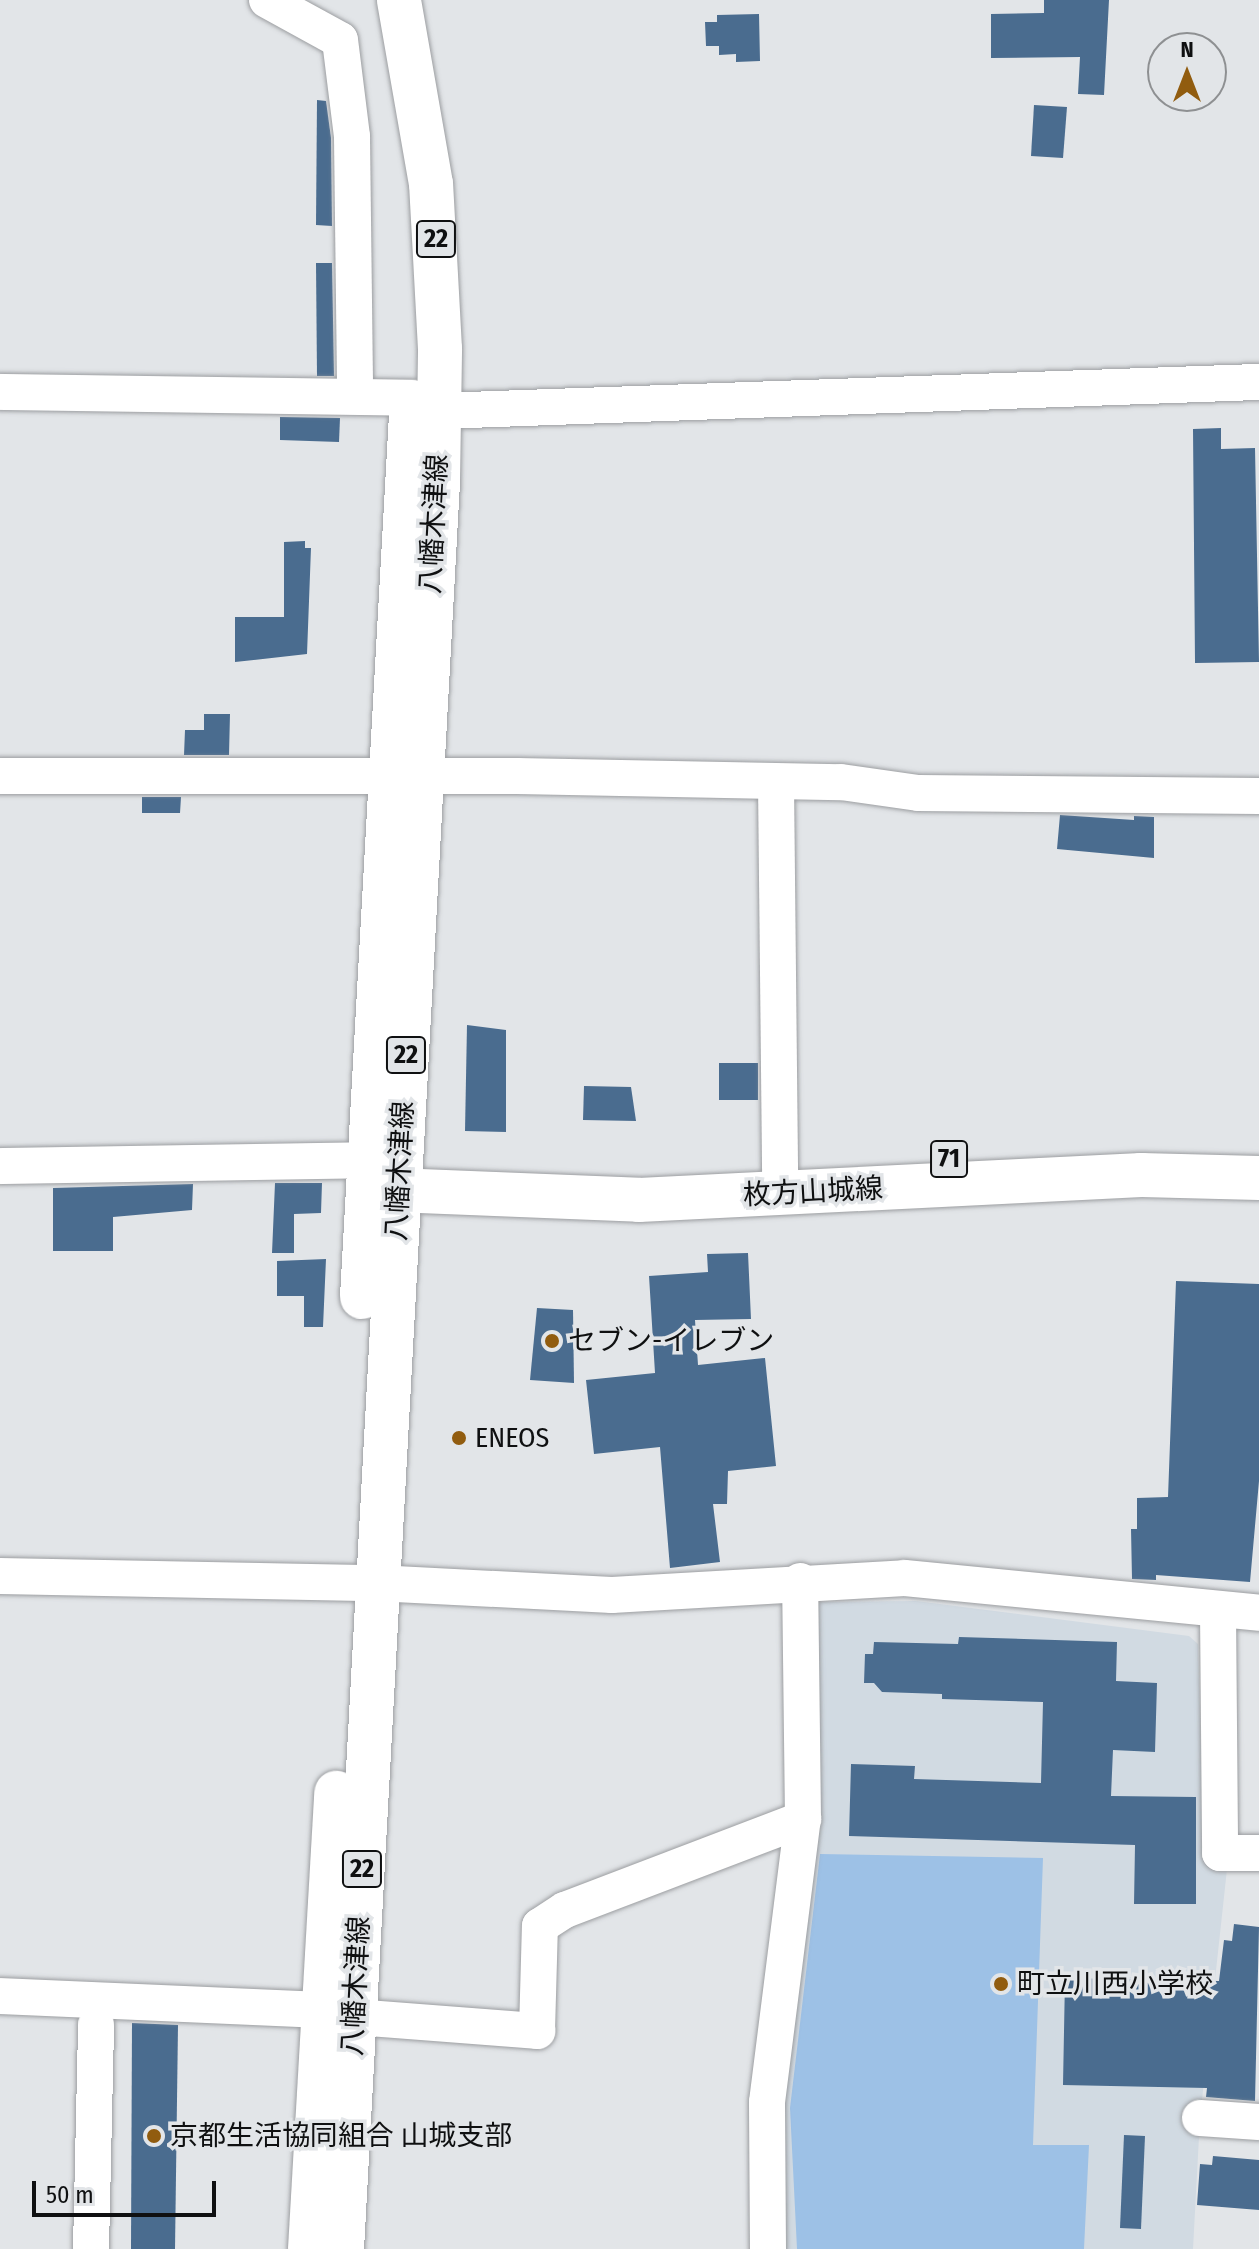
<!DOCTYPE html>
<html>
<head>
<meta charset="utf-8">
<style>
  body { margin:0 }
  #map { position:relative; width:1259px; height:2249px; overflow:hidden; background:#e2e5e8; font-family:"Fira Sans Condensed","Noto Sans JP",sans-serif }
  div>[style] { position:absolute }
  .built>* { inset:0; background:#d1dae2 }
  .green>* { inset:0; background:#9dc1e6 }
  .building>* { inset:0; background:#4a6c8f }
  .roads { filter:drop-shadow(0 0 2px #9c9ea1) drop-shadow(0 0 2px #9c9ea1) }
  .minor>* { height:36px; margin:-18px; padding:0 18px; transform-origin:18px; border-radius:18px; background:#fff }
  .major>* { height:44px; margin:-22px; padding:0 22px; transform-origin:22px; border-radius:22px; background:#fff }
  .dots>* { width:22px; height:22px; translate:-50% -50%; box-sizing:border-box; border:4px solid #e2e5e8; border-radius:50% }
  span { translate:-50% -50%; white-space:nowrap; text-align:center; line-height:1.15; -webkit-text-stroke:7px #e2e5e8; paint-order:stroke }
  .shield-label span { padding:2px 6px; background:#e2e5e8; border:2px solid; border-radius:6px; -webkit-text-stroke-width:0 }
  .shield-label { font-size:26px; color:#0f1011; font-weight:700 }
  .street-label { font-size:28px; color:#0f1011 }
  .poi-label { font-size:28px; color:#0f1011 }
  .left { translate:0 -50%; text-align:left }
  .north { position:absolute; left:1147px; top:32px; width:80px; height:80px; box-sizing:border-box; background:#e2e5e8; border:2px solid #8e9092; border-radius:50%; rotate:0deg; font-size:22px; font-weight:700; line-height:32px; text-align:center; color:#0f1011 }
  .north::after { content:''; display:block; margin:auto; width:28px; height:36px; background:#915c0f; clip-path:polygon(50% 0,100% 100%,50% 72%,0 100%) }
  .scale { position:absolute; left:32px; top:2181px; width:184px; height:36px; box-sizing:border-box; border:4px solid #0f1011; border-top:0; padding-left:10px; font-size:24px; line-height:28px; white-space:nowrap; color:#0f1011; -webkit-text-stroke:6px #e2e5e8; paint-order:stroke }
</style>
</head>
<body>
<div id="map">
  <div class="built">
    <i style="clip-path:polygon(916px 1601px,1189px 1636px,1198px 1644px,1204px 1859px,1228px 1860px,1200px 2118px,1193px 2249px,774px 2249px,804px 1842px,821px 1824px,815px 1607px,821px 1602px)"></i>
  </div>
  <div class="green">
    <i style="clip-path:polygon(820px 1854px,1043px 1858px,1033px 2145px,1089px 2145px,1084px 2249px,797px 2249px,790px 2108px)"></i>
  </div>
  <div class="building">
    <i style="clip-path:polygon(1044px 0,1109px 0,1104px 95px,1078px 94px,1080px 57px,991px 58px,991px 14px,1044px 13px)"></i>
    <i style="clip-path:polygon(759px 14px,760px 61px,736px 62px,736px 54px,719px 55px,719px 46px,706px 46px,705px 22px,717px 22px,717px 15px)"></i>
    <i style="clip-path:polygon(317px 100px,326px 101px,331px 138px,332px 226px,316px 225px)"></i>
    <i style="clip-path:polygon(1034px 105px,1067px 107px,1063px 158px,1031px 156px)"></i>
    <i style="clip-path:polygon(316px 263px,332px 263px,334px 376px,317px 376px)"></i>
    <i style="clip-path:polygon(280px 417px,340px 418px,339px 442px,280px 440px)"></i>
    <i style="clip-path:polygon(1221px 428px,1221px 449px,1255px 448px,1259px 662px,1195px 663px,1193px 429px)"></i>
    <i style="clip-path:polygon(305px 541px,305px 548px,311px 548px,307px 654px,235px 662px,235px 617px,284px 617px,284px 542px)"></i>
    <i style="clip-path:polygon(204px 714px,230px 714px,229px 755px,184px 755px,185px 730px,204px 730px)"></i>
    <i style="clip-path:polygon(142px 797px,181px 797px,180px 813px,142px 813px)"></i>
    <i style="clip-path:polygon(1060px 815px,1134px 820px,1134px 816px,1154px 817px,1154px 858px,1057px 849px)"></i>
    <i style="clip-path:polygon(467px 1025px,506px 1030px,506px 1132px,465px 1131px)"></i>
    <i style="clip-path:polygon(719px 1063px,758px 1063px,758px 1100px,719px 1100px)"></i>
    <i style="clip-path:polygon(584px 1086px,631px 1087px,636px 1121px,583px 1120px)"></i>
    <i style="clip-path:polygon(275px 1183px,322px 1183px,321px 1213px,294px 1214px,294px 1253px,272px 1253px)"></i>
    <i style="clip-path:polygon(193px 1184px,192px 1210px,113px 1217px,113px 1251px,53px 1251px,53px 1188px)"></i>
    <i style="clip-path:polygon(748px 1253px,751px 1319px,695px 1320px,698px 1365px,765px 1358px,776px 1466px,728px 1471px,727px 1504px,713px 1504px,720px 1562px,670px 1568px,660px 1447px,594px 1454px,586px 1380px,655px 1373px,649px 1276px,708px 1272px,707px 1254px)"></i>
    <i style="clip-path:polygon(326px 1259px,323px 1327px,304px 1327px,304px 1296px,277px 1296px,277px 1261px)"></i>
    <i style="clip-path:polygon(1176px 1281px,1259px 1284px,1259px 1481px,1250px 1582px,1156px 1575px,1156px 1580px,1132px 1579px,1131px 1529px,1137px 1529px,1137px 1498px,1168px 1497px)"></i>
    <i style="clip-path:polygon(537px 1308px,573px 1310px,574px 1383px,530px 1380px)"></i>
    <i style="clip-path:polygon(959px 1637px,1117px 1642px,1116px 1681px,1157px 1683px,1155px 1752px,1113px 1750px,1111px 1796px,1196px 1797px,1196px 1904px,1134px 1904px,1135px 1845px,849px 1836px,851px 1764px,915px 1766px,914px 1779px,1041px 1783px,1043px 1702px,942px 1699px,942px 1694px,882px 1692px,874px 1683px,864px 1683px,865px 1654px,873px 1654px,874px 1642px,958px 1644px)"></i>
    <i style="clip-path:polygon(1234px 1924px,1259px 1927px,1255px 2101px,1206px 2097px,1207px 2088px,1063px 2085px,1065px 1978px,1219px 1981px,1224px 1940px,1232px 1941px)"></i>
    <i style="clip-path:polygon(132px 2023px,178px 2025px,175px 2249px,131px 2249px)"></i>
    <i style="clip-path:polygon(1124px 2135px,1145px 2136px,1141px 2229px,1120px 2228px)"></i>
    <i style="clip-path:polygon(1213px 2156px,1259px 2160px,1259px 2210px,1197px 2205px,1200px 2164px,1212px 2165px)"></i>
  </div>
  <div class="roads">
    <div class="minor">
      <i style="left:267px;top:0;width:83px;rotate:28.7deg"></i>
      <i style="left:340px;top:40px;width:98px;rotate:82.9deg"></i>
      <i style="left:352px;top:137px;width:259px;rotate:89.3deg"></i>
      <i style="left:0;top:392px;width:412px;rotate:0.8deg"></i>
      <i style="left:439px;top:411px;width:821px;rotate:-2.03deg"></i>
      <i style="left:0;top:776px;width:517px"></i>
      <i style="left:517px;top:776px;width:324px;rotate:1.1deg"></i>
      <i style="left:841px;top:782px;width:78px;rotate:8.1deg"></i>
      <i style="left:918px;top:793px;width:341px;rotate:0.5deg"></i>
      <i style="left:776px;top:782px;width:392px;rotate:89.4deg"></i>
      <i style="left:0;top:1166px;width:394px;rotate:-0.9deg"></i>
      <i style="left:0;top:1576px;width:376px;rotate:1.1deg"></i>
      <i style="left:376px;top:1583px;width:236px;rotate:2.9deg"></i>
      <i style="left:612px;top:1595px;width:293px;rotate:-3.3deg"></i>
      <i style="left:905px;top:1578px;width:356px;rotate:5.6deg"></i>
      <i style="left:1218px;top:1611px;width:242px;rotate:89.5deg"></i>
      <i style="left:1220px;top:1853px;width:39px"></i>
      <i style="left:0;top:1996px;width:322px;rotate:2.5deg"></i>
      <i style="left:355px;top:2017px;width:183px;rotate:4.4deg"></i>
      <i style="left:537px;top:2031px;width:105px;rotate:-88.4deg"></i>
      <i style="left:540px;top:1926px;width:30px;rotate:-33deg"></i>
      <i style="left:565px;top:1910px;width:255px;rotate:-20.9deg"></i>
      <i style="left:1200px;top:2118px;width:59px;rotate:3.9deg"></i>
      <i style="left:91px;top:2249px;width:224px;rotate:-88.7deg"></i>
      <i style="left:768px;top:2249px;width:147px;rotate:-90.4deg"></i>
      <i style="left:767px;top:2102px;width:285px;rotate:-82.8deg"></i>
      <i style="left:803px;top:1819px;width:238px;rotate:-90.7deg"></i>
    </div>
    <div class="major">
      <i style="left:370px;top:1189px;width:269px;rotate:2.3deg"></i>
      <i style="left:639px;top:1200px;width:503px;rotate:-2.85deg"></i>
      <i style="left:1141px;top:1175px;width:118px;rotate:1.5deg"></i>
      <i style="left:362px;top:1297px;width:882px;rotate:-86.82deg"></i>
      <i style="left:310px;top:2249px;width:457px;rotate:-86.7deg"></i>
      <i style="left:342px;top:2249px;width:1772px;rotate:-86.89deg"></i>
      <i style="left:438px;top:480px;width:131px;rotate:-89.1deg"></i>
      <i style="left:440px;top:349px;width:165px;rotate:-93.1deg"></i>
      <i style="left:431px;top:184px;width:187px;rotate:-99.9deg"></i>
    </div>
  </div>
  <div class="dots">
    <i style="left:552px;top:1341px;background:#915c0f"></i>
    <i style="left:459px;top:1438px;background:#915c0f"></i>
    <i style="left:1001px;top:1984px;background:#915c0f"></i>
    <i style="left:154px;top:2136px;background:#915c0f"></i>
  </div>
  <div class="shield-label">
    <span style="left:436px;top:239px">22</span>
    <span style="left:406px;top:1055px">22</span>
    <span style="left:949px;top:1159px">71</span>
    <span style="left:362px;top:1869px">22</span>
  </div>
  <div class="street-label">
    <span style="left:434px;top:524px;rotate:-87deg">八幡木津線</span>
    <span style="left:400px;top:1171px;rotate:-87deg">八幡木津線</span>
    <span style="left:813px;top:1192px;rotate:-3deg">枚方山城線</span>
    <span style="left:356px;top:1986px;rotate:-87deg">八幡木津線</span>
  </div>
  <div class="poi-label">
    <span class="left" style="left:568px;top:1341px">セブン-イレブン</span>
    <span class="left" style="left:475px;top:1438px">ENEOS</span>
    <span class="left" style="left:1017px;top:1984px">町立川西小学校</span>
    <span class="left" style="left:170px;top:2136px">京都生活協同組合 山城支部</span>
  </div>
  <div class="north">N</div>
  <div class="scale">50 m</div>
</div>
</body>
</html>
